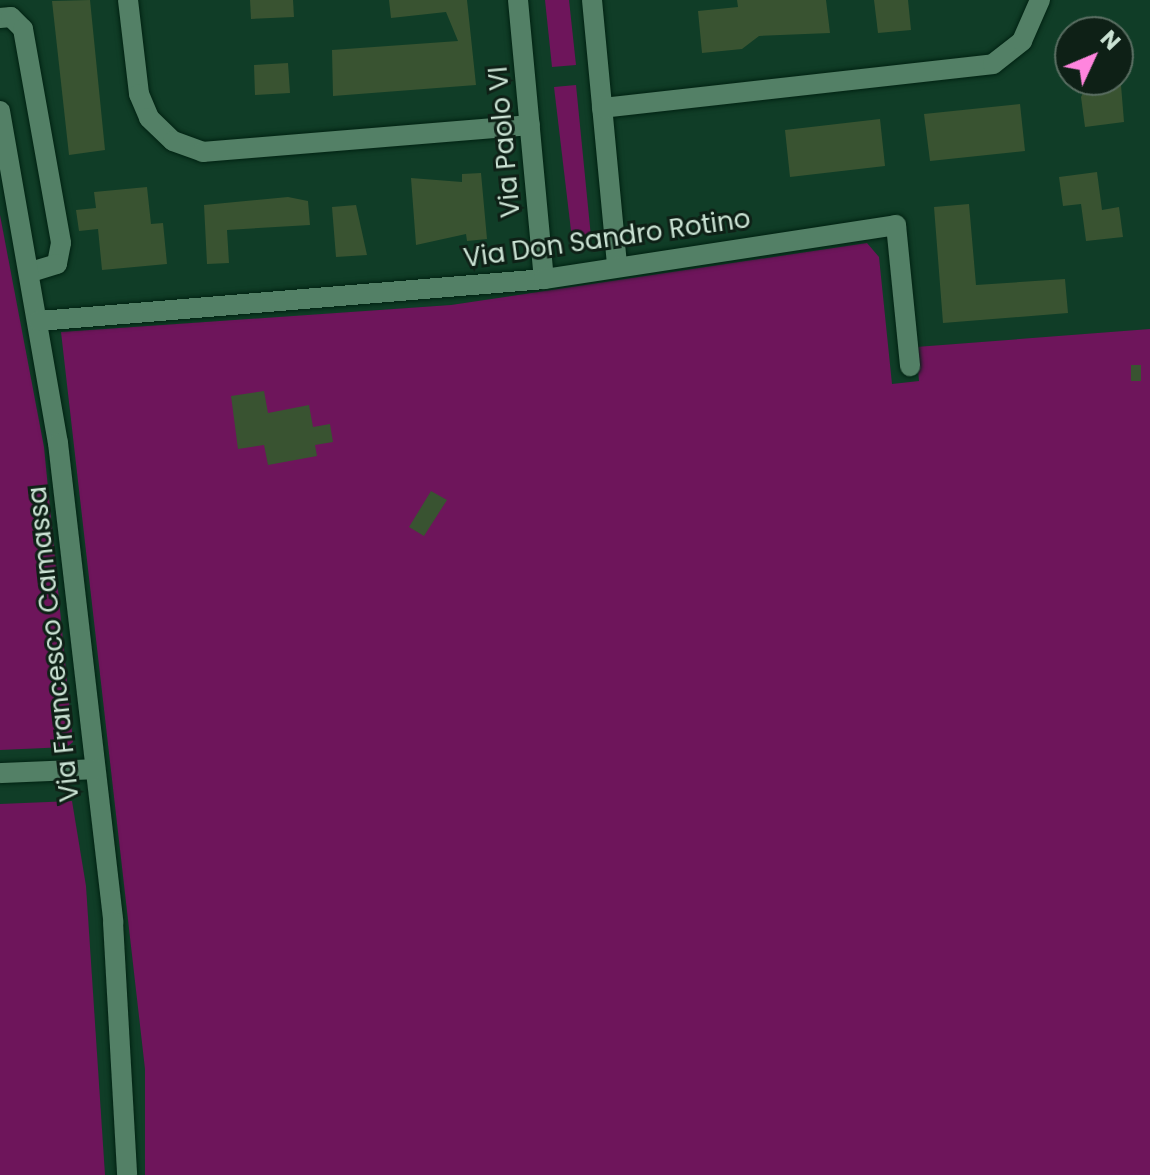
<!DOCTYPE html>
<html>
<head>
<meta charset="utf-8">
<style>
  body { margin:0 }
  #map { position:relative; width:1150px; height:1175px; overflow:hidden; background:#103d27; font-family:Poppins,sans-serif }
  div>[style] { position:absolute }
  .green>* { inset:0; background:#6e155b }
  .building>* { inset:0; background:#395331 }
  .roads { filter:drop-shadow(0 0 2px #012212) drop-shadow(0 0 2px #012212) }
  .minor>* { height:20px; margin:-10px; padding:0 10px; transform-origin:10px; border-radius:10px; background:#538066 }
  span { translate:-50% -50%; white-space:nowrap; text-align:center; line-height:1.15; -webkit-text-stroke:6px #0e2016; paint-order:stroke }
  .street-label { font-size:26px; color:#cbe3d4 }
  .north { position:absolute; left:1054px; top:16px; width:80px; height:80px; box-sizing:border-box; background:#0e2016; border:2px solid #5a6e62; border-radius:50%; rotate:46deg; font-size:22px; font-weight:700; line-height:32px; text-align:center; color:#cbe3d4 }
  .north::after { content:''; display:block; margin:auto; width:28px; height:36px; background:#ff85de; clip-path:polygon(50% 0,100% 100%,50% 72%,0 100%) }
</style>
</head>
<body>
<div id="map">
  <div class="green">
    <i style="clip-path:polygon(545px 0,569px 0,576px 65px,552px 67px)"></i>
    <i style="clip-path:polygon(576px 85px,591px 237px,581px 245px,572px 239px,554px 87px)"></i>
    <i style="clip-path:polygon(0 215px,44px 447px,73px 742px,67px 747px,0 750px)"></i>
    <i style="clip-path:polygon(867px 243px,879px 257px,892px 384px,919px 381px,916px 347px,1150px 329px,1150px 1175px,145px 1175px,145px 1069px,61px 332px,451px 305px)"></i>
    <i style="clip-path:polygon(72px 801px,86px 886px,105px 1175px,0 1175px,0 804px)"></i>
  </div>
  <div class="building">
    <i style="clip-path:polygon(90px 0,105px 150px,69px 155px,52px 1px)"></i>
    <i style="clip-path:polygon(250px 0,293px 0,294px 17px,251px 19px)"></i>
    <i style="clip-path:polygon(389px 0,467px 0,476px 85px,333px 96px,332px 50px,458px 41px,446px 12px,391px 18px)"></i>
    <i style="clip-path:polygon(737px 0,826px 0,830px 33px,759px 36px,742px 49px,702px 53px,698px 11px,738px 7px)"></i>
    <i style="clip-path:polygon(874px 0,908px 0,911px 30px,878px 33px)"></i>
    <i style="clip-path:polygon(288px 63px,290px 93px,255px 95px,254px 65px)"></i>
    <i style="clip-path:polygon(1090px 80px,1121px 85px,1124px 122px,1085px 127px,1081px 97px)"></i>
    <i style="clip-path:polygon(1020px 104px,1025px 151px,930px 161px,924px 114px)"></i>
    <i style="clip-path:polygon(880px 119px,885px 166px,790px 177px,785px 130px)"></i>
    <i style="clip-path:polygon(1097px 172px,1102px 210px,1119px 207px,1123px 237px,1086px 241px,1081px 204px,1063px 206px,1059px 177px)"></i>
    <i style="clip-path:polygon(481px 173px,487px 239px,467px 241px,466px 234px,416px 245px,411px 178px,462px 182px,462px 174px)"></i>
    <i style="clip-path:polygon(147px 187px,151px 224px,163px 223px,167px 264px,102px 270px,98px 229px,79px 231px,76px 210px,96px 208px,94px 192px)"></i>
    <i style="clip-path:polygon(288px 197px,308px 201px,310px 225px,227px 230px,229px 263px,207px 264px,204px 205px)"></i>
    <i style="clip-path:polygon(969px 204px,976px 285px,1065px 279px,1068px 313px,943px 323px,934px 207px)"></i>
    <i style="clip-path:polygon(356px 205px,367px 255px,336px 257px,332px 207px)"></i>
    <i style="clip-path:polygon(1131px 365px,1141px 365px,1141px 381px,1131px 381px)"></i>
    <i style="clip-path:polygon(264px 391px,268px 413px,309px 405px,313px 427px,330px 424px,333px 442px,315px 445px,317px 456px,268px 465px,264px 445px,238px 449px,231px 396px)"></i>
    <i style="clip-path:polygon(431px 491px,447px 500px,424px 536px,409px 527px)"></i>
  </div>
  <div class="roads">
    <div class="minor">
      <i style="left:128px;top:0;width:95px;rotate:83.3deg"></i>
      <i style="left:139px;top:94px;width:26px;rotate:67deg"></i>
      <i style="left:149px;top:118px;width:33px;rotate:44deg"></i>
      <i style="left:173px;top:141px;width:32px;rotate:20deg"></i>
      <i style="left:203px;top:152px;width:328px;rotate:-4.7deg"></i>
      <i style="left:518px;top:0;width:280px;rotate:84.7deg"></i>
      <i style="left:592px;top:0;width:264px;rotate:84.6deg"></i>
      <i style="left:0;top:18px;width:11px;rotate:-5deg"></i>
      <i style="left:11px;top:17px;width:17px;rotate:45deg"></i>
      <i style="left:23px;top:29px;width:217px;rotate:79.9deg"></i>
      <i style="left:61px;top:243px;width:21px;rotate:101deg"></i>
      <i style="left:57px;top:264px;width:27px;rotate:163deg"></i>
      <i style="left:602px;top:108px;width:393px;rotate:-6.4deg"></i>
      <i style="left:993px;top:64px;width:37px;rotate:-38deg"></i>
      <i style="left:1022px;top:41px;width:45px;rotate:-66.3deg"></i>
      <i style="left:0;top:111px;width:337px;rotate:80.1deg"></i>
      <i style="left:58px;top:443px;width:482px;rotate:83.4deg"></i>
      <i style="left:113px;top:922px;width:253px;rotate:86.8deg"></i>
      <i style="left:39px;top:321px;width:507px;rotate:-4.75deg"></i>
      <i style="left:544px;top:279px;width:356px;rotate:-8.7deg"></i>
      <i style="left:896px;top:225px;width:142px;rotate:84.3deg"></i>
      <i style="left:0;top:773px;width:94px;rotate:-2.4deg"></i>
    </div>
  </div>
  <div class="street-label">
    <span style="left:505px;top:142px;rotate:-95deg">Via Paolo VI</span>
    <span style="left:607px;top:239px;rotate:-8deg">Via Don Sandro Rotino</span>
    <span style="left:54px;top:644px;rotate:-96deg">Via Francesco Camassa</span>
  </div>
  <div class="north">N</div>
</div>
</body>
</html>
